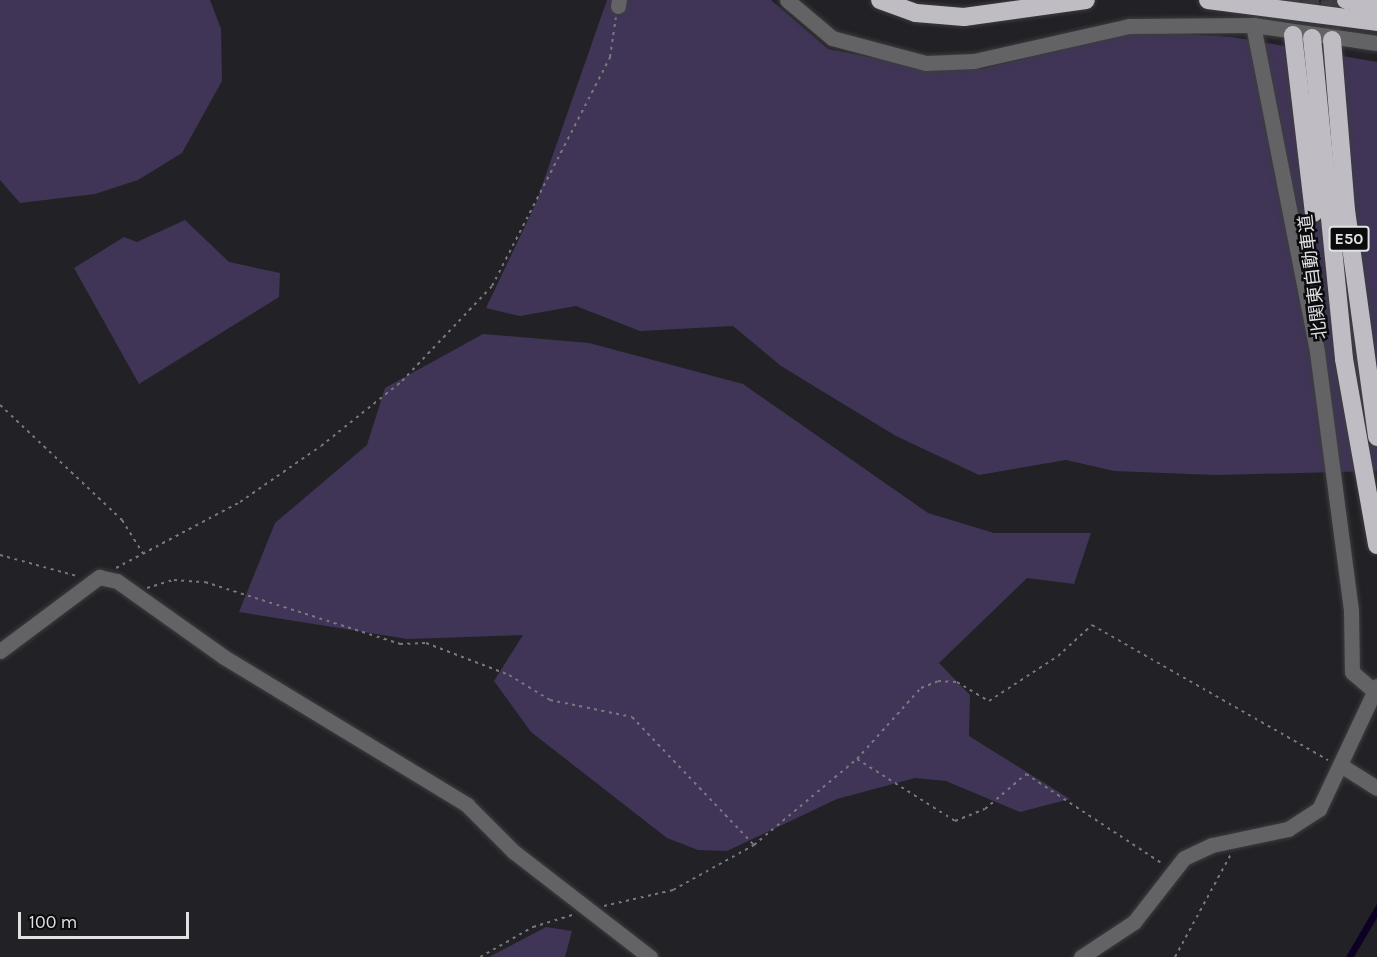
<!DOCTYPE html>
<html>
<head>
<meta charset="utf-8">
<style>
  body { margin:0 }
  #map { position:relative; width:1377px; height:957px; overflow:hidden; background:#222125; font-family:Karla,"Noto Sans JP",sans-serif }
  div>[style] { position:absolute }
  .green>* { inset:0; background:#403557 }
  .water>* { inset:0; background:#0e0024 }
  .highway-tunnel>* { height:18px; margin-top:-9px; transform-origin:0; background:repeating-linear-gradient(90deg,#3f3e42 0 18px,transparent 0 27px) }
  .path>* { height:2px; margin-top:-1px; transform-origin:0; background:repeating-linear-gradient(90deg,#79787c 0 3px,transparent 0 7.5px) }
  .roads { filter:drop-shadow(0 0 2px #3d3c40) drop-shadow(0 0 2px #3d3c40) }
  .minor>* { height:15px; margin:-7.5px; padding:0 7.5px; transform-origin:7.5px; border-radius:7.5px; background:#636264 }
  .highway>* { height:18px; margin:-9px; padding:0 9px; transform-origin:9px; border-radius:9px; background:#bfbdc3 }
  span { translate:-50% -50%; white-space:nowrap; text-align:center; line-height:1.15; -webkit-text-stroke:5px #0b0b0d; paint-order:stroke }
  .shield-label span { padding:2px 4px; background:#0b0b0d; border:2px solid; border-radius:4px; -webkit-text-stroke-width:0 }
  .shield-label { font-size:16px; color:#e1e0e3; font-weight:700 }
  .street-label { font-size:18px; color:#e1e0e3 }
  .scale { position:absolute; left:18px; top:912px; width:171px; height:27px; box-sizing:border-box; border:3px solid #e1e0e3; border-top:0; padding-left:8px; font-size:18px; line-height:21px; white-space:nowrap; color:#e1e0e3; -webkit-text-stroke:4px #0b0b0d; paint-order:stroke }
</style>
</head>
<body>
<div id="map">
  <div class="green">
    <i style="clip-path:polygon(0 0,210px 0,221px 29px,222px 81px,182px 153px,138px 180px,95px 194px,20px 203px,0 180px)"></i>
    <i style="clip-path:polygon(607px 0,771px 0,828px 49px,925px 68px,982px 69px,1133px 31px,1232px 37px,1377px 62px,1377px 471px,1216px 475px,1114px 471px,1066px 460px,979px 475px,896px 436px,781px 366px,733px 326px,640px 331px,576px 306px,520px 316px,486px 308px,536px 203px)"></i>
    <i style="clip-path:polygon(185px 220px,229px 262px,280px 273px,279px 297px,139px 384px,74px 268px,124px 237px,137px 242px)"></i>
    <i style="clip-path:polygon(483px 334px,589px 343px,743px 384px,928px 513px,994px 533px,1091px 533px,1074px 584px,1027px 578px,939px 663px,970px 695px,969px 736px,1070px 799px,1020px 812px,946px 781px,915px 778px,837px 799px,727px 851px,698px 850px,667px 838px,531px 732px,494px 681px,523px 635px,408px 639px,239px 612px,275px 523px,367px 445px,385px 388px)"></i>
    <i style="clip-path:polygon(546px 927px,572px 931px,565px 957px,489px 957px)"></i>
  </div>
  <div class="water">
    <i style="clip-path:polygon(1377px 904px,1377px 918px,1354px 957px,1346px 957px)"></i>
  </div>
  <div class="highway-tunnel">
    <i style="left:1291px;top:0;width:35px;rotate:87deg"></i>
    <i style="left:1310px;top:0;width:38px;rotate:87deg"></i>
    <i style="left:1330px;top:0;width:40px;rotate:87.1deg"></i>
  </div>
  <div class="path">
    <i style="left:0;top:405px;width:168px;rotate:43.3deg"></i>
    <i style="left:122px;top:520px;width:39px;rotate:58deg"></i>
    <i style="left:0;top:555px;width:80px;rotate:15.3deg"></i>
    <i style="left:116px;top:568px;width:140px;rotate:-28deg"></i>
    <i style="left:240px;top:502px;width:98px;rotate:-34.7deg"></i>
    <i style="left:321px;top:446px;width:104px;rotate:-38.7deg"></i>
    <i style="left:402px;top:381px;width:131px;rotate:-46.5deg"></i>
    <i style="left:492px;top:286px;width:258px;rotate:-62.7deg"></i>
    <i style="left:610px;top:57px;width:40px;rotate:-81.5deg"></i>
    <i style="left:147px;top:588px;width:28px;rotate:-17deg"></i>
    <i style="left:174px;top:580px;width:31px;rotate:4deg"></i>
    <i style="left:205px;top:582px;width:205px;rotate:17.6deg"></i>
    <i style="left:400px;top:644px;width:26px;rotate:-2deg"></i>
    <i style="left:426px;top:643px;width:89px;rotate:21.1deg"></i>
    <i style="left:509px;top:675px;width:48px;rotate:31.4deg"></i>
    <i style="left:550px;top:700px;width:84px;rotate:11.7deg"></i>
    <i style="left:632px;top:717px;width:177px;rotate:46.4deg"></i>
    <i style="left:857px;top:759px;width:116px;rotate:32.3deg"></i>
    <i style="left:955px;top:821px;width:32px;rotate:-22deg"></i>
    <i style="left:985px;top:809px;width:54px;rotate:-40.5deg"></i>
    <i style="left:1026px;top:774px;width:164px;rotate:33.3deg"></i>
    <i style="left:604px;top:906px;width:71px;rotate:-13.1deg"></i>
    <i style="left:673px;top:890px;width:93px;rotate:-29.1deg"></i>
    <i style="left:754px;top:845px;width:134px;rotate:-39.9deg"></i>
    <i style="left:857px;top:759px;width:96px;rotate:-48deg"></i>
    <i style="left:921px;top:688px;width:18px;rotate:-22deg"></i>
    <i style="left:938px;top:681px;width:19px;rotate:3deg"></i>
    <i style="left:957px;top:682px;width:37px;rotate:31deg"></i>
    <i style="left:989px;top:701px;width:82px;rotate:-33.1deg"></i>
    <i style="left:1058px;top:656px;width:46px;rotate:-42.4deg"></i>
    <i style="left:1092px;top:625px;width:272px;rotate:29.8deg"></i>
    <i style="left:480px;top:957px;width:61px;rotate:-29.5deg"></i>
    <i style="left:533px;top:927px;width:41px;rotate:-17.1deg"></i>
    <i style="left:1175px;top:957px;width:117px;rotate:-61.5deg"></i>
  </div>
  <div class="roads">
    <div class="minor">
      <i style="left:787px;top:0;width:59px;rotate:40.2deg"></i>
      <i style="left:832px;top:38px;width:97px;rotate:14.9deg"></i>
      <i style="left:926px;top:63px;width:48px;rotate:-2.4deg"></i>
      <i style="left:974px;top:61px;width:159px;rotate:-12.7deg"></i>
      <i style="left:1129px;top:26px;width:124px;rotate:-0.5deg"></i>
      <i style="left:1253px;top:25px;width:125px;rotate:8.3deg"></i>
      <i style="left:618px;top:6px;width:6px;rotate:-81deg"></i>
      <i style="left:1253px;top:25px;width:333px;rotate:78.9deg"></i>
      <i style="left:1317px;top:352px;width:260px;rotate:82.5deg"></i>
      <i style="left:1351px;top:610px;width:62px;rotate:89.1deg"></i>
      <i style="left:1352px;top:672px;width:30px;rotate:41deg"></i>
      <i style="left:0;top:651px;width:124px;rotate:-36.8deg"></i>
      <i style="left:99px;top:577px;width:18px;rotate:13deg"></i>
      <i style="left:117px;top:581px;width:131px;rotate:35.4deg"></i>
      <i style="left:224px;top:657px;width:285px;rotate:31.3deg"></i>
      <i style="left:467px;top:805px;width:66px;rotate:45deg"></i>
      <i style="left:514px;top:852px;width:172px;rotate:37.7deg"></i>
      <i style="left:1342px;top:766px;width:41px;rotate:32.2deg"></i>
      <i style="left:1081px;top:957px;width:64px;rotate:-33.4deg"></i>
      <i style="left:1134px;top:922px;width:81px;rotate:-52deg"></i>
      <i style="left:1184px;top:858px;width:31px;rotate:-25deg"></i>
      <i style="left:1212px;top:845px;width:78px;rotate:-11.9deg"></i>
      <i style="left:1288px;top:829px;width:37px;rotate:-33deg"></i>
      <i style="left:1319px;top:809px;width:136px;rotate:-64.8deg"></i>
    </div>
    <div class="highway">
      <i style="left:880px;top:0;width:38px;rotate:20deg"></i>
      <i style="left:916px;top:13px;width:48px;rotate:4.8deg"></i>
      <i style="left:964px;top:17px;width:123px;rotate:-7.9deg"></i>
      <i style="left:1208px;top:0;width:170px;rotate:7.4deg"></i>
      <i style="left:1346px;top:0;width:32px;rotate:11deg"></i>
      <i style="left:1293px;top:35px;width:179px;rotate:83.3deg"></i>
      <i style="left:1312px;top:38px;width:323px;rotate:84.3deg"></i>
      <i style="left:1344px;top:359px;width:189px;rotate:79.9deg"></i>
      <i style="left:1332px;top:40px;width:171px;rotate:85.3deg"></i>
      <i style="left:1346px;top:210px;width:229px;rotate:82.2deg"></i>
    </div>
  </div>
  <div class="shield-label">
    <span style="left:1349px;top:239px">E50</span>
  </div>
  <div class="street-label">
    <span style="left:1313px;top:277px;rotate:-97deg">北関東自動車道</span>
  </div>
  <div class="scale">100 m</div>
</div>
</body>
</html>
